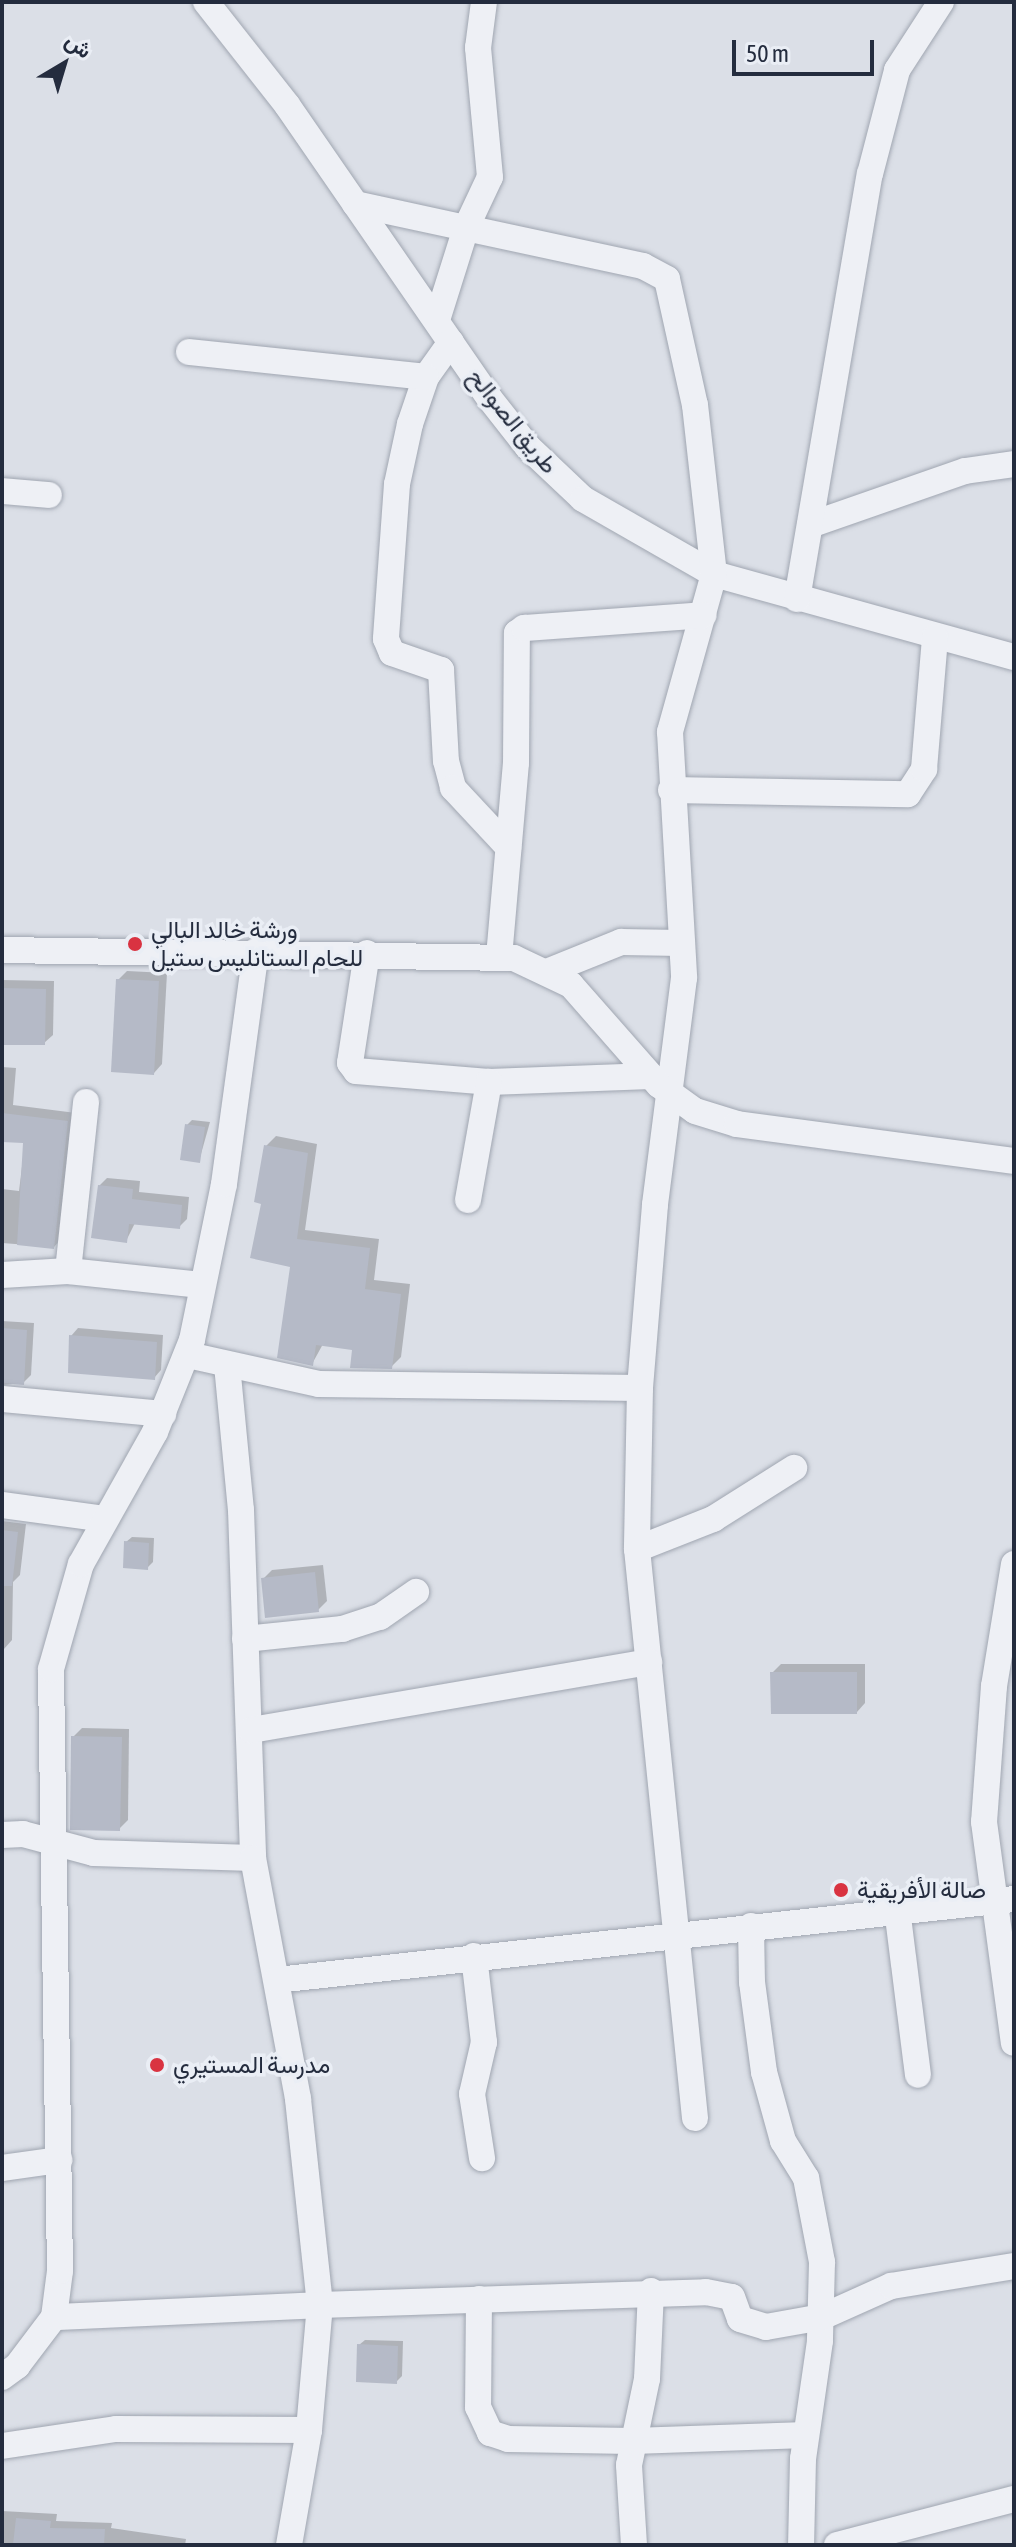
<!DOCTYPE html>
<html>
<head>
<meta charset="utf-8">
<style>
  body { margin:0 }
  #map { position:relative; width:1016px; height:2547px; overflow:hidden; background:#dbdfe7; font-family:"Asap Condensed",Vazirmatn,sans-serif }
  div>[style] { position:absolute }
  .shadow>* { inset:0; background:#0003 }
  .building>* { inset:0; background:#b5bac7 }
  .roads { filter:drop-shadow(0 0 2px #a0a6b1) drop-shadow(0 0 2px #a0a6b1) }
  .minor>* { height:26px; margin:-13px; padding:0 13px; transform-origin:13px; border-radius:13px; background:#eef0f5 }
  .dots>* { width:22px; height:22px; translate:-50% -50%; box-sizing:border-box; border:4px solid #eaeef5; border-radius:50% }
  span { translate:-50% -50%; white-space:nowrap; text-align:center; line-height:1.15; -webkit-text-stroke:7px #eaeef5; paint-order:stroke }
  .street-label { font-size:24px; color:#242c3e }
  .poi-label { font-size:24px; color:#242c3e }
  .left { translate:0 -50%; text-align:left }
  .frame { position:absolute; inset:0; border:4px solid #242c3e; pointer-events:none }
  .north { position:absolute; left:24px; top:24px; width:80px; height:80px; -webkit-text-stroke:6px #eaeef5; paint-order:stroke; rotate:38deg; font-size:22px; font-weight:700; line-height:32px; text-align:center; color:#242c3e }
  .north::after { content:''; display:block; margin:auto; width:28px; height:36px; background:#242c3e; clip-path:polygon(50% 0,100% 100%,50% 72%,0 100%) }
  .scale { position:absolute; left:732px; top:40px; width:142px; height:36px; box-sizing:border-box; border:4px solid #242c3e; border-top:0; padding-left:10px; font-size:24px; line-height:28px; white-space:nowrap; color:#242c3e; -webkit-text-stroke:6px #eaeef5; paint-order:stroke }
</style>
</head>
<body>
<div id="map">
  <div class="shadow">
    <i style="clip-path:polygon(127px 971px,167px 973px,162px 1064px,154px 1073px,118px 980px)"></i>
    <i style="clip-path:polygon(2px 980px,54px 981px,53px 1035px,44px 1043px,2px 1043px)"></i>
    <i style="clip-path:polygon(2px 1067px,16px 1068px,13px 1105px,76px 1113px,62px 1238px,54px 1247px,2px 1243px,2px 1189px,19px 1191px,25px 1142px,2px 1140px)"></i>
    <i style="clip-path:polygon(192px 1120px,210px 1122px,199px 1161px,187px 1125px)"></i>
    <i style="clip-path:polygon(276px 1136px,317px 1144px,305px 1230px,379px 1239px,374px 1280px,410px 1284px,401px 1357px,391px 1367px,354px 1349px,323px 1344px,312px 1364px,293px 1265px,264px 1202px,266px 1146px)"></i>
    <i style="clip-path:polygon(107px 1178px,140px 1181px,139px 1192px,189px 1197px,187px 1219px,179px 1227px,135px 1223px,126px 1241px,99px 1186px)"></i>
    <i style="clip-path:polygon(2px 1321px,34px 1323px,31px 1375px,23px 1383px,2px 1385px)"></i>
    <i style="clip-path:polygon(78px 1328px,163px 1335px,161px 1370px,154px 1378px,71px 1336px)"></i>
    <i style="clip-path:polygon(2px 1521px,26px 1524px,20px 1575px,13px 1582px,12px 1640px,4px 1649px)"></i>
    <i style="clip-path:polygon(132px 1537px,154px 1538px,153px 1562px,147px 1568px,126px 1542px)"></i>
    <i style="clip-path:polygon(323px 1565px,327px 1601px,318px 1610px,263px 1579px,272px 1570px)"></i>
    <i style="clip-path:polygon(781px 1664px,865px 1664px,865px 1703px,857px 1712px,772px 1673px)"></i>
    <i style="clip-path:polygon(82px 1728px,129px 1729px,128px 1820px,119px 1829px,73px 1737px)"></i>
    <i style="clip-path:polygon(365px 2340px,403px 2341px,402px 2376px,396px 2382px,359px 2345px)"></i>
    <i style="clip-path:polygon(2px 2511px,57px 2514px,56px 2521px,112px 2523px,111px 2528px,186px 2539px,185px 2545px,2px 2545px)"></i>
  </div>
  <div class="building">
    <i style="clip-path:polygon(116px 979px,159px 981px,154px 1075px,111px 1072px)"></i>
    <i style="clip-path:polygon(2px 988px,46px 989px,45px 1045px,2px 1045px)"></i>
    <i style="clip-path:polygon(2px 1113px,68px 1121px,54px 1249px,17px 1245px,23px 1143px,2px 1142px)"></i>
    <i style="clip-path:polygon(185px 1124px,205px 1127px,200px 1163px,180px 1160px)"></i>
    <i style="clip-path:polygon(264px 1145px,308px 1153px,297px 1239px,370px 1248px,365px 1289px,401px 1294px,392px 1369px,350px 1368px,352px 1350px,316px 1345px,313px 1366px,277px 1358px,290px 1267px,250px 1258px,261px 1204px,254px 1202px)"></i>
    <i style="clip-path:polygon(98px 1185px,133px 1189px,132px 1199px,182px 1205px,180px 1229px,129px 1224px,127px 1243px,91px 1238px)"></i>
    <i style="clip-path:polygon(2px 1328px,27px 1330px,24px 1385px,2px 1383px)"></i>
    <i style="clip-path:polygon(69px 1335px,157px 1342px,155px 1380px,68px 1373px)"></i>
    <i style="clip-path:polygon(2px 1530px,18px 1532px,12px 1586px,2px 1586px)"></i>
    <i style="clip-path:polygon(124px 1541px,149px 1543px,148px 1570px,123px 1568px)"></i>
    <i style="clip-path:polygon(315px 1572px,319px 1612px,265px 1618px,261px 1578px)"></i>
    <i style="clip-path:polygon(770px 1672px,857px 1672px,857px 1714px,771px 1714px)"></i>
    <i style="clip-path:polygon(71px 1736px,122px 1737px,120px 1831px,70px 1830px)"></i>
    <i style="clip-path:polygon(357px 2344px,398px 2346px,397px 2384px,356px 2382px)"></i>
    <i style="clip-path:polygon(16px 2518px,51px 2521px,50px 2528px,105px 2529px,104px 2545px,13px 2545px)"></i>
  </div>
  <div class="roads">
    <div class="minor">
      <i style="left:206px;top:2px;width:131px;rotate:51.8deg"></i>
      <i style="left:287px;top:105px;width:357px;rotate:55.4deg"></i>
      <i style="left:490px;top:399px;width:60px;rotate:51.8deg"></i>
      <i style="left:527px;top:446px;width:77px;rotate:43.4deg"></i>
      <i style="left:583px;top:499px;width:151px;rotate:29.8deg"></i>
      <i style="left:714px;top:574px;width:311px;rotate:15.5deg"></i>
      <i style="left:355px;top:204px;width:114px;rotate:12.2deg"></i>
      <i style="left:466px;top:228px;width:56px;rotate:-64.8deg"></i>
      <i style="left:490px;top:177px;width:130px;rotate:-95.3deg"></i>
      <i style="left:478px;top:48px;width:46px;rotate:-82.6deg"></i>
      <i style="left:437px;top:320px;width:96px;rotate:-72.5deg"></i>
      <i style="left:466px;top:228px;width:181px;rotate:12.1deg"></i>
      <i style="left:643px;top:266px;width:27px;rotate:28deg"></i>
      <i style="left:667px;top:279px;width:129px;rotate:77.5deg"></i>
      <i style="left:695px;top:405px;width:170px;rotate:83.6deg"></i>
      <i style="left:714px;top:574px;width:164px;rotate:105.6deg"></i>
      <i style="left:670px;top:732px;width:246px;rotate:86.7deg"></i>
      <i style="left:684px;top:978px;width:229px;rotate:97.3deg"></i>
      <i style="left:655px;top:1205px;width:184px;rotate:94.7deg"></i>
      <i style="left:640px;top:1388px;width:161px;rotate:91.1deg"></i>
      <i style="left:637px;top:1549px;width:572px;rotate:84.18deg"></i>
      <i style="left:451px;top:342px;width:43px;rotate:125.5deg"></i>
      <i style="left:426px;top:377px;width:50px;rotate:108.8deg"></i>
      <i style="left:410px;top:424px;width:61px;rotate:102.2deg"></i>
      <i style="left:397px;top:484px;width:155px;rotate:94.1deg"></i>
      <i style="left:386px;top:639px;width:15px;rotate:67deg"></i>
      <i style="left:392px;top:653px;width:52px;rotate:19.1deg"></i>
      <i style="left:441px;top:670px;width:91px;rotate:86.9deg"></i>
      <i style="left:446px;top:761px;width:28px;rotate:75deg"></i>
      <i style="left:453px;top:788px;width:81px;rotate:47deg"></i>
      <i style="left:189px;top:352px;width:238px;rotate:6deg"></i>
      <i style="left:2px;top:491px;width:47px;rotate:4.9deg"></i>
      <i style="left:810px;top:525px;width:164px;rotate:-19.2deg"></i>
      <i style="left:965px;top:471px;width:49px;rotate:-8.1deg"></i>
      <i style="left:797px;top:599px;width:431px;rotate:-80.3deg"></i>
      <i style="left:870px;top:174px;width:107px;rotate:-75.4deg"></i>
      <i style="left:897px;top:70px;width:81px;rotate:-57.1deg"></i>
      <i style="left:671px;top:790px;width:237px;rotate:1deg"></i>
      <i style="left:908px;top:794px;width:30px;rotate:-57deg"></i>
      <i style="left:924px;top:769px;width:132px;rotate:-85.2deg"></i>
      <i style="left:2px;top:950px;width:512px;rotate:0.9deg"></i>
      <i style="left:514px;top:958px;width:63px;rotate:25.3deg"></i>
      <i style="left:571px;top:985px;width:133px;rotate:48.7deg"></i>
      <i style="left:659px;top:1085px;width:44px;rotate:35.8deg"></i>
      <i style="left:695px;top:1111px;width:44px;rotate:17.2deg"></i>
      <i style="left:737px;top:1124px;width:279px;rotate:7.6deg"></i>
      <i style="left:367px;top:953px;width:111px;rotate:98.8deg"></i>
      <i style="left:350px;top:1063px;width:10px;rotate:53deg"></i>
      <i style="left:356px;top:1071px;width:133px;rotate:4.7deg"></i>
      <i style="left:489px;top:1082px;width:162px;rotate:-2.1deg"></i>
      <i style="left:499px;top:957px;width:195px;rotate:-85deg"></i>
      <i style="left:516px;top:763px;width:130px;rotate:-89.6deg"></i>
      <i style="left:517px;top:633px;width:9px;rotate:-36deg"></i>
      <i style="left:524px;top:628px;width:180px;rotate:-4.1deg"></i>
      <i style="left:549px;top:971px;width:78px;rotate:-21.9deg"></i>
      <i style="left:621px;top:942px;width:60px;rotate:1deg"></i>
      <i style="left:468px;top:1200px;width:120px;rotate:-79.9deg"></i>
      <i style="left:68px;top:1271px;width:170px;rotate:-83.9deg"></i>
      <i style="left:2px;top:1275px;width:66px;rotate:-3.5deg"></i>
      <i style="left:68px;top:1271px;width:134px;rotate:6deg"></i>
      <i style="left:188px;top:1355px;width:134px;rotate:12.5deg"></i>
      <i style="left:319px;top:1384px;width:321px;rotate:0.7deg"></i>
      <i style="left:227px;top:1365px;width:146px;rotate:84.5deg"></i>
      <i style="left:241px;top:1510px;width:348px;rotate:88deg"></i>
      <i style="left:2px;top:1399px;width:162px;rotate:5.3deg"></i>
      <i style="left:2px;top:1505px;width:103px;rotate:7.8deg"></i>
      <i style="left:637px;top:1549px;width:82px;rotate:-21.5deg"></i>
      <i style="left:713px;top:1519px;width:96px;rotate:-32.2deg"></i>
      <i style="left:1014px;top:1564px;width:124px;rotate:99.3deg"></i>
      <i style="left:994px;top:1686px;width:136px;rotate:94.2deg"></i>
      <i style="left:984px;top:1822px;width:223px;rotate:82.3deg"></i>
      <i style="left:245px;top:1639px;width:98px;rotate:-5.9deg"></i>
      <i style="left:342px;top:1629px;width:40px;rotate:-18deg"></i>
      <i style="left:380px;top:1617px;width:44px;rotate:-34.8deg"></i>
      <i style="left:251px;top:1730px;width:404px;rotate:-9.7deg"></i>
      <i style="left:2px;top:1835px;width:21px;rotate:-3deg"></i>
      <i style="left:23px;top:1834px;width:73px;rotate:15deg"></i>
      <i style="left:94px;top:1853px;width:159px;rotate:1.8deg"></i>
      <i style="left:253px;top:1858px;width:245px;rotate:79.4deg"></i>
      <i style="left:298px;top:2099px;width:207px;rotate:83.9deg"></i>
      <i style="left:320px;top:2305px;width:266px;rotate:177.4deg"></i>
      <i style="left:897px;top:1909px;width:167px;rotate:82.8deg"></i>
      <i style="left:751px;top:1926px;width:56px;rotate:89deg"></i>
      <i style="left:752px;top:1982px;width:91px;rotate:82.4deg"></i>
      <i style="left:764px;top:2072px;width:72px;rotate:74.6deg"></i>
      <i style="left:783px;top:2141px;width:44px;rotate:58.1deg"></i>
      <i style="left:806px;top:2178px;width:86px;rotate:79.2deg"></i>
      <i style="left:822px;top:2262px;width:79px;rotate:91.5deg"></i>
      <i style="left:820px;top:2341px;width:119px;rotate:98.2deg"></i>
      <i style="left:803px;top:2459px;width:86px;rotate:91.3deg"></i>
      <i style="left:474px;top:1956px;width:87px;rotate:83.4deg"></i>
      <i style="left:484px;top:2042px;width:53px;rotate:103deg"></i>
      <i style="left:472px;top:2094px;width:65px;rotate:81.1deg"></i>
      <i style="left:277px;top:1980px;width:741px;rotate:-6.27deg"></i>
      <i style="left:2px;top:2168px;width:58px;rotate:-8deg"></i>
      <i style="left:479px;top:2299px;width:108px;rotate:90.5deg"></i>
      <i style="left:478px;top:2407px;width:29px;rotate:65deg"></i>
      <i style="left:490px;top:2433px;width:19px;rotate:18deg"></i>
      <i style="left:508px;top:2439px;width:125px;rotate:0.9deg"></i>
      <i style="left:633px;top:2441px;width:173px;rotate:-2deg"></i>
      <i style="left:2px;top:2377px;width:19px;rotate:-36deg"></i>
      <i style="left:17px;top:2366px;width:61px;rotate:-52.9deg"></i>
      <i style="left:54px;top:2317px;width:46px;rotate:-82.6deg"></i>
      <i style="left:60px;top:2271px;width:602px;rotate:-90.86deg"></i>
      <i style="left:51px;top:1669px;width:109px;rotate:-74.1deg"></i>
      <i style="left:81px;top:1564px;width:151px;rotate:-60.7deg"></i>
      <i style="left:155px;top:1432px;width:99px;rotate:-68.1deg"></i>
      <i style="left:192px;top:1340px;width:159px;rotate:-78.4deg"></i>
      <i style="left:224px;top:1184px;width:235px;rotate:-82.2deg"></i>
      <i style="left:2px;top:2446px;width:115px;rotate:-8.5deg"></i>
      <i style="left:116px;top:2429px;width:193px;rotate:0.3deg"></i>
      <i style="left:289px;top:2545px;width:117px;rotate:-80.1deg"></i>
      <i style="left:309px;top:2430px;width:125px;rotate:-85deg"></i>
      <i style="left:320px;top:2305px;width:386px;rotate:-1.9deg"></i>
      <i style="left:706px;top:2292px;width:26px;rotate:11deg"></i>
      <i style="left:732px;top:2297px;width:23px;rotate:70deg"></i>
      <i style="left:740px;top:2319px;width:27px;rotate:17deg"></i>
      <i style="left:766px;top:2327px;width:57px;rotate:-10.1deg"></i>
      <i style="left:822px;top:2317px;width:76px;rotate:-24.2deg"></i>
      <i style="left:891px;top:2286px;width:125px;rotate:-9.2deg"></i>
      <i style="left:634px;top:2545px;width:80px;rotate:-93.6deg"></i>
      <i style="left:629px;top:2465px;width:88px;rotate:-78.2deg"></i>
      <i style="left:647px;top:2379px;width:88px;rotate:-87.4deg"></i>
      <i style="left:837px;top:2545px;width:183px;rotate:-14.6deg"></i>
    </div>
  </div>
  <div class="dots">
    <i style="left:135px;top:944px;background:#d93341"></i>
    <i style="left:841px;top:1890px;background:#d93341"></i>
    <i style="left:157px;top:2065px;background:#d93341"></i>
  </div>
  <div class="street-label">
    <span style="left:513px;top:421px;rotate:51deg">طريق الصوالح</span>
  </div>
  <div class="poi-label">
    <span class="left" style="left:151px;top:944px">ورشة خالد البالي<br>للحام الستانليس ستيل</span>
    <span class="left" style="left:857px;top:1890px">صالة الأفريقية</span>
    <span class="left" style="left:173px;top:2065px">مدرسة المستيري</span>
  </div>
  <div class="frame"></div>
  <div class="north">ش</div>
  <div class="scale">50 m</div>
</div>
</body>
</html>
